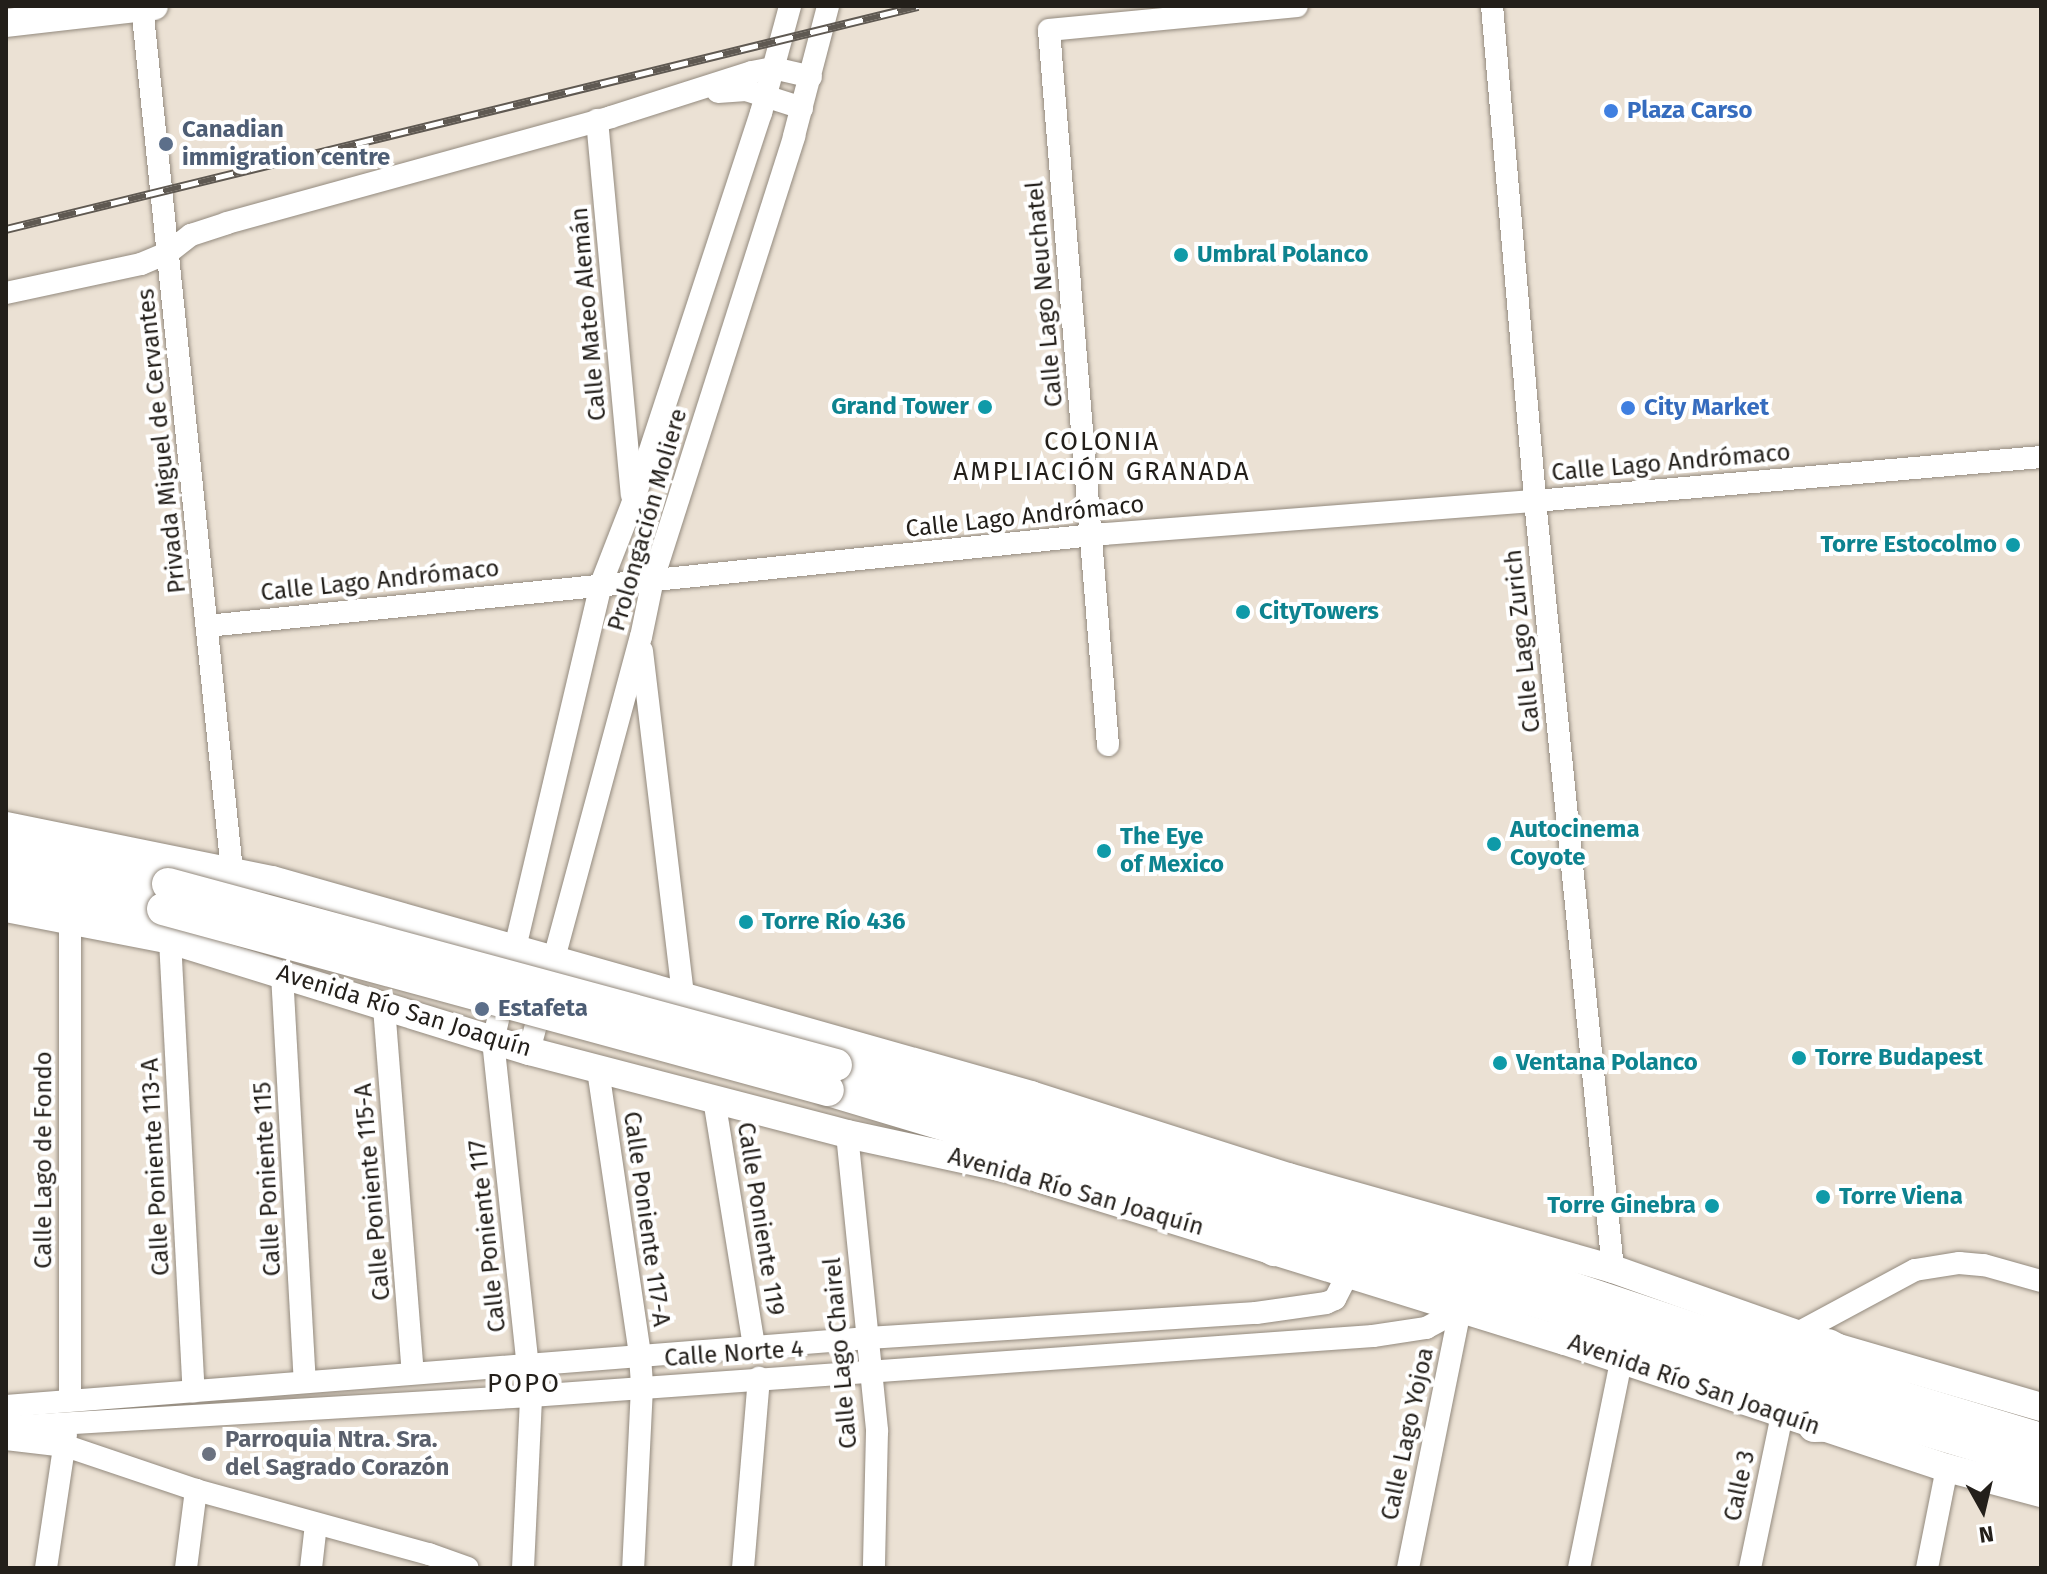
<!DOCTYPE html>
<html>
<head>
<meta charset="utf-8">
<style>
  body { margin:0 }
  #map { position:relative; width:2047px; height:1574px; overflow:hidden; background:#ebe1d4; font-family:"Fira Sans",sans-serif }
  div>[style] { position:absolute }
  .roads { filter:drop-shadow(0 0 2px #938a7e) drop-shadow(0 0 2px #938a7e) }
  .minor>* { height:22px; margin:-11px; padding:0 11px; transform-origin:11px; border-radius:11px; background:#fff }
  .major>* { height:28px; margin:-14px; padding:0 14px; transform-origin:14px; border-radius:14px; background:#fff }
  .highway>* { height:32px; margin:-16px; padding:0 16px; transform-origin:16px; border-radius:16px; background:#fff }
  .rail>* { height:9px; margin-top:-4.5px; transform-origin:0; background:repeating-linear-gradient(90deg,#fff 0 18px,#5f5952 0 36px); box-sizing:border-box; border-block:2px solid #5f5952 }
  .bridges { filter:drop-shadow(0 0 2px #938a7e) drop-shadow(0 0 2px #938a7e) }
  .highway-bridge>* { height:32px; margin:-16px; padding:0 16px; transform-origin:16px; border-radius:16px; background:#fff }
  .dots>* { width:22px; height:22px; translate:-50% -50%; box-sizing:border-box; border:4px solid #fff; border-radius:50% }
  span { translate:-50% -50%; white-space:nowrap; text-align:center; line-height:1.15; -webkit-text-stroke:8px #fff; paint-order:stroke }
  .shop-label { font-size:24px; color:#366cbe; font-weight:700 }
  .left { translate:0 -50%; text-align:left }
  .service-label { font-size:24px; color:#4e5e75; font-weight:700 }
  .culture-label { font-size:24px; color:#0d838f; font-weight:700 }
  .right { translate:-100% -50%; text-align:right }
  .street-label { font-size:24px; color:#231f1a }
  .worship-label { font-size:24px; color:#5b616d; font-weight:700 }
  .neighbourhood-label { font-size:26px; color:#231f1a; letter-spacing:2px }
  .frame { position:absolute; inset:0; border:8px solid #231f1a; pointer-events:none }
  .north { position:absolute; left:1943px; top:1470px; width:80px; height:80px; -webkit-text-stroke:6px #fff; paint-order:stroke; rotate:172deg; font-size:22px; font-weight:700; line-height:32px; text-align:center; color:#231f1a }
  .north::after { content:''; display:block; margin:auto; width:28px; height:36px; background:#231f1a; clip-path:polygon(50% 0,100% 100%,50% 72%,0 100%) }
</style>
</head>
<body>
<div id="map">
  <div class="roads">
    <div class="minor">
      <i style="left:142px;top:6px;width:870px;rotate:84.06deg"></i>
      <i style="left:1492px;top:6px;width:497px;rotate:85deg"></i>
      <i style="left:1535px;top:501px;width:772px;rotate:84.2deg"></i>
      <i style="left:718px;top:92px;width:28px;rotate:-4deg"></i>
      <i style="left:746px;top:90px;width:59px;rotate:17.8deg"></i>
      <i style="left:597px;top:120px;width:376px;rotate:84.7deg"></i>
      <i style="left:6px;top:293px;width:138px;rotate:-12.1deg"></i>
      <i style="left:141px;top:264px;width:30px;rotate:-23deg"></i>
      <i style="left:169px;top:252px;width:28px;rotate:-38deg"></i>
      <i style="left:191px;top:235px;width:38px;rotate:-18deg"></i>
      <i style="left:227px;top:223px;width:398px;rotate:-15.4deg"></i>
      <i style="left:611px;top:117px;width:148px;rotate:-17.7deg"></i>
      <i style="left:752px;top:72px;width:21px;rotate:-11deg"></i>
      <i style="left:773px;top:68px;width:39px;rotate:13deg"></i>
      <i style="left:207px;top:626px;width:902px;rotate:-5.86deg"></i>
      <i style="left:1104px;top:534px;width:432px;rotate:-4.4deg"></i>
      <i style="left:1535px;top:501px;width:508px;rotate:-4.97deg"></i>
      <i style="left:642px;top:651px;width:347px;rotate:83.2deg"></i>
      <i style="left:1108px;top:745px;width:717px;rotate:-94.72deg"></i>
      <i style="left:1049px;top:30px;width:249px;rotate:-5.5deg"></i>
      <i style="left:170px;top:940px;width:452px;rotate:87deg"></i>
      <i style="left:282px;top:974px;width:408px;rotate:86.8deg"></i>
      <i style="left:384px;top:1007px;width:367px;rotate:85.5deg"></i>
      <i style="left:529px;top:1051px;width:429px;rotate:-74.9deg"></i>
      <i style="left:641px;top:637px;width:59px;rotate:-78.3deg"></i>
      <i style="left:653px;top:579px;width:465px;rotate:-72.3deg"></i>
      <i style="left:794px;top:136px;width:134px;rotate:-75.3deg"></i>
      <i style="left:598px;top:1070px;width:289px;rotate:81.6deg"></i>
      <i style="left:640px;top:1356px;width:31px;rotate:86deg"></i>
      <i style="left:642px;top:1387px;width:181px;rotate:92.8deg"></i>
      <i style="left:714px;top:1099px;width:251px;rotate:80.8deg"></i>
      <i style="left:847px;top:1134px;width:299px;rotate:84.2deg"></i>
      <i style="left:877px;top:1431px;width:137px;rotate:91.3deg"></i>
      <i style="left:1796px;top:1334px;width:135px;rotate:-28.3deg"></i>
      <i style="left:1915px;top:1270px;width:45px;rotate:-9deg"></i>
      <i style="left:1959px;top:1263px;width:25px;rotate:5deg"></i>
      <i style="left:1984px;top:1265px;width:59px;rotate:15.7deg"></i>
      <i style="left:70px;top:1399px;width:478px;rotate:-90deg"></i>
      <i style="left:6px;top:1406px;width:865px;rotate:-4.51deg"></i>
      <i style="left:868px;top:1338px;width:389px;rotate:-3.7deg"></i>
      <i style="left:1256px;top:1313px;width:71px;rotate:-8.1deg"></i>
      <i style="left:1326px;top:1303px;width:10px;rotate:-24deg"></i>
      <i style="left:1335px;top:1299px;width:29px;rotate:-63deg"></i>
      <i style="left:6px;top:1427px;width:526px;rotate:-3.38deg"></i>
      <i style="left:531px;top:1396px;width:844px;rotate:-4.08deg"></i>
      <i style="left:1373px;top:1336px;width:54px;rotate:-8.6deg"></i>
      <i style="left:1426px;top:1328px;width:38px;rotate:-28deg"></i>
      <i style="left:6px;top:1439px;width:60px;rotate:6.7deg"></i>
      <i style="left:66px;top:1446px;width:137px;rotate:18.7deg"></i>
      <i style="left:196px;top:1490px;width:242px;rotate:15.4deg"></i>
      <i style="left:429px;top:1554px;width:41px;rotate:19.7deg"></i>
      <i style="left:46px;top:1568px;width:135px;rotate:-81.5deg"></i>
      <i style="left:186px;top:1568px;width:79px;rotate:-82.7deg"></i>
      <i style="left:311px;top:1568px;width:44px;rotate:-83.5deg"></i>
      <i style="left:523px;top:1568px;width:172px;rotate:-87.3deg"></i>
      <i style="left:531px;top:1396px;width:357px;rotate:-96.1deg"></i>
      <i style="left:493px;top:1041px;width:470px;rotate:-76.7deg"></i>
      <i style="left:601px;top:584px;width:88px;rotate:-68.7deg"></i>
      <i style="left:633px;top:502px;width:410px;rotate:-71.8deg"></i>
      <i style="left:761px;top:113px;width:111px;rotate:-74.8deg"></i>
      <i style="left:743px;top:1568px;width:191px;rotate:-85.2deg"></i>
      <i style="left:1408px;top:1568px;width:263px;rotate:-78.6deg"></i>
      <i style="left:1579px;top:1568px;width:211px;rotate:-78.5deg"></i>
      <i style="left:1750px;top:1568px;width:156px;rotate:-78.2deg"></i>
      <i style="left:1927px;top:1568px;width:102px;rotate:-78.7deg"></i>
    </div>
    <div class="major">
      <i style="left:6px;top:23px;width:149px;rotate:-6.6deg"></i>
      <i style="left:6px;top:826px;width:271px;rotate:11.5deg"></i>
      <i style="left:272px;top:880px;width:789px;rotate:15.82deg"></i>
      <i style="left:1031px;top:1095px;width:270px;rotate:17.7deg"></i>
      <i style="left:1288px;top:1177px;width:338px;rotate:15.8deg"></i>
      <i style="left:1613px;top:1269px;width:228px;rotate:19.5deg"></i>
      <i style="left:1828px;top:1345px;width:222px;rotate:16.2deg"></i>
      <i style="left:6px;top:908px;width:167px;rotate:11deg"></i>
      <i style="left:170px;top:940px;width:376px;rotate:17.2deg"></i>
      <i style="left:529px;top:1051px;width:329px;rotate:14.6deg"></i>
      <i style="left:847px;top:1134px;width:166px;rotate:12.2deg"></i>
      <i style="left:1009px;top:1169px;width:582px;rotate:17.19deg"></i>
      <i style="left:1565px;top:1341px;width:403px;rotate:18.4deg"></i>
      <i style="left:1947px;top:1468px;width:97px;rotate:14.9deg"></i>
    </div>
    <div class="highway">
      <i style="left:6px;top:854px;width:165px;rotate:10.5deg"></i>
      <i style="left:6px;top:880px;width:160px;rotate:10.5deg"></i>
      <i style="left:836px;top:1065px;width:744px;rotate:16.8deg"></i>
      <i style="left:1548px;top:1280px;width:334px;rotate:18.5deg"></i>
      <i style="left:1865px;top:1386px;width:184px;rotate:16.8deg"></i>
      <i style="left:828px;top:1090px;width:751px;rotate:16.63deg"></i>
      <i style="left:1548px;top:1305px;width:328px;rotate:18.7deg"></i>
      <i style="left:1859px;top:1410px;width:190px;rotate:16.8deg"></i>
      <i style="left:1222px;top:1221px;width:60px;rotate:29.1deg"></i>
      <i style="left:1828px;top:1345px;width:73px;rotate:27.6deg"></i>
      <i style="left:1814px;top:1426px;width:39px;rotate:-1deg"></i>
      <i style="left:1853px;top:1425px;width:22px;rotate:16deg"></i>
    </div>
  </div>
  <div class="rail">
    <i style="left:6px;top:229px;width:939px;rotate:-13.74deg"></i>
  </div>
  <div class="bridges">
    <div class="highway-bridge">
      <i style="left:168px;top:884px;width:692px;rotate:15.16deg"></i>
      <i style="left:163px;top:909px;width:689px;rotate:15.23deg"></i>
    </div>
  </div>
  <div class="dots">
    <i style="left:1611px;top:111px;background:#3f7fe0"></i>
    <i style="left:166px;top:144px;background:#5c6f8a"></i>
    <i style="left:1181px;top:255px;background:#0f9aa8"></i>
    <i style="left:985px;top:407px;background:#0f9aa8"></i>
    <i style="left:1628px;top:408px;background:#3f7fe0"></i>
    <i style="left:2013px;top:545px;background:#0f9aa8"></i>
    <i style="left:1243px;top:612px;background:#0f9aa8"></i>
    <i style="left:1494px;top:844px;background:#0f9aa8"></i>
    <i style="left:1104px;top:851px;background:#0f9aa8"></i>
    <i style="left:746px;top:922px;background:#0f9aa8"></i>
    <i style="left:482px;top:1009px;background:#5c6f8a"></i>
    <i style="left:1799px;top:1058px;background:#0f9aa8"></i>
    <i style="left:1500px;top:1063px;background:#0f9aa8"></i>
    <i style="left:1823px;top:1197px;background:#0f9aa8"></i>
    <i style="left:1712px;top:1206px;background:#0f9aa8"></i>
    <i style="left:209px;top:1454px;background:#6b7280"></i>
  </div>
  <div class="shop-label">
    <span class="left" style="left:1627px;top:111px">Plaza Carso</span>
    <span class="left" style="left:1644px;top:408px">City Market</span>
  </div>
  <div class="service-label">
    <span class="left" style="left:182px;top:144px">Canadian<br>immigration centre</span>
    <span class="left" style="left:498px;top:1009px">Estafeta</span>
  </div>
  <div class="culture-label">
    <span class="left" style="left:1197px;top:255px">Umbral Polanco</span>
    <span class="right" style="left:969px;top:407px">Grand Tower</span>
    <span class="right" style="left:1997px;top:545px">Torre Estocolmo</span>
    <span class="left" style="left:1259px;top:612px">CityTowers</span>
    <span class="left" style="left:1510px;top:844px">Autocinema<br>Coyote</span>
    <span class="left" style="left:1120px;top:851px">The Eye<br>of Mexico</span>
    <span class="left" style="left:762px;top:922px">Torre Río 436</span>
    <span class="left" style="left:1815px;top:1058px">Torre Budapest</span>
    <span class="left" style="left:1516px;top:1063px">Ventana Polanco</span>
    <span class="left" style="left:1839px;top:1197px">Torre Viena</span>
    <span class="right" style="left:1696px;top:1206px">Torre Ginebra</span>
  </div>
  <div class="street-label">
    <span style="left:1045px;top:294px;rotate:-95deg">Calle Lago Neuchatel</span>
    <span style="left:589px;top:314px;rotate:-95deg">Calle Mateo Alemán</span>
    <span style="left:162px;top:441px;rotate:-96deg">Privada Miguel de Cervantes</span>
    <span style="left:1671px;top:463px;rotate:-5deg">Calle Lago Andrómaco</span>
    <span style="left:1025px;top:517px;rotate:-6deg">Calle Lago Andrómaco</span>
    <span style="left:648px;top:520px;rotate:-74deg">Prolongación Moliere</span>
    <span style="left:380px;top:581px;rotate:-6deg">Calle Lago Andrómaco</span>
    <span style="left:1523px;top:641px;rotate:-96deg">Calle Lago Zurich</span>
    <span style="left:404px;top:1011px;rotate:17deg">Avenida Río San Joaquín</span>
    <span style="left:44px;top:1160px;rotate:-90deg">Calle Lago de Fondo</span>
    <span style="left:156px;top:1167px;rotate:-93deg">Calle Poniente 113-A</span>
    <span style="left:268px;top:1179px;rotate:-93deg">Calle Poniente 115</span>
    <span style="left:373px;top:1192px;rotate:-95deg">Calle Poniente 115-A</span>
    <span style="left:1076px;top:1192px;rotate:16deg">Avenida Río San Joaquín</span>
    <span style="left:646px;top:1219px;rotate:82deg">Calle Poniente 117-A</span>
    <span style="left:760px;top:1219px;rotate:81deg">Calle Poniente 119</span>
    <span style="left:488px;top:1236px;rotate:-96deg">Calle Poniente 117</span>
    <span style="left:841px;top:1353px;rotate:-95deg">Calle Lago Chairel</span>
    <span style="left:734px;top:1354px;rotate:-4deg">Calle Norte 4</span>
    <span style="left:1694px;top:1385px;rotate:19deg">Avenida Río San Joaquín</span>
    <span style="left:1408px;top:1434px;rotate:-78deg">Calle Lago Yojoa</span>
    <span style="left:1740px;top:1486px;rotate:-78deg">Calle 3</span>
  </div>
  <div class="worship-label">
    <span class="left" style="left:225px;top:1454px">Parroquia Ntra. Sra.<br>del Sagrado Corazón</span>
  </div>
  <div class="neighbourhood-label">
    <span style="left:1102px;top:457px">COLONIA<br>AMPLIACIÓN GRANADA</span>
    <span style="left:524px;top:1384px">POPO</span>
  </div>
  <div class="frame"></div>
  <div class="north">N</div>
</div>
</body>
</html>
